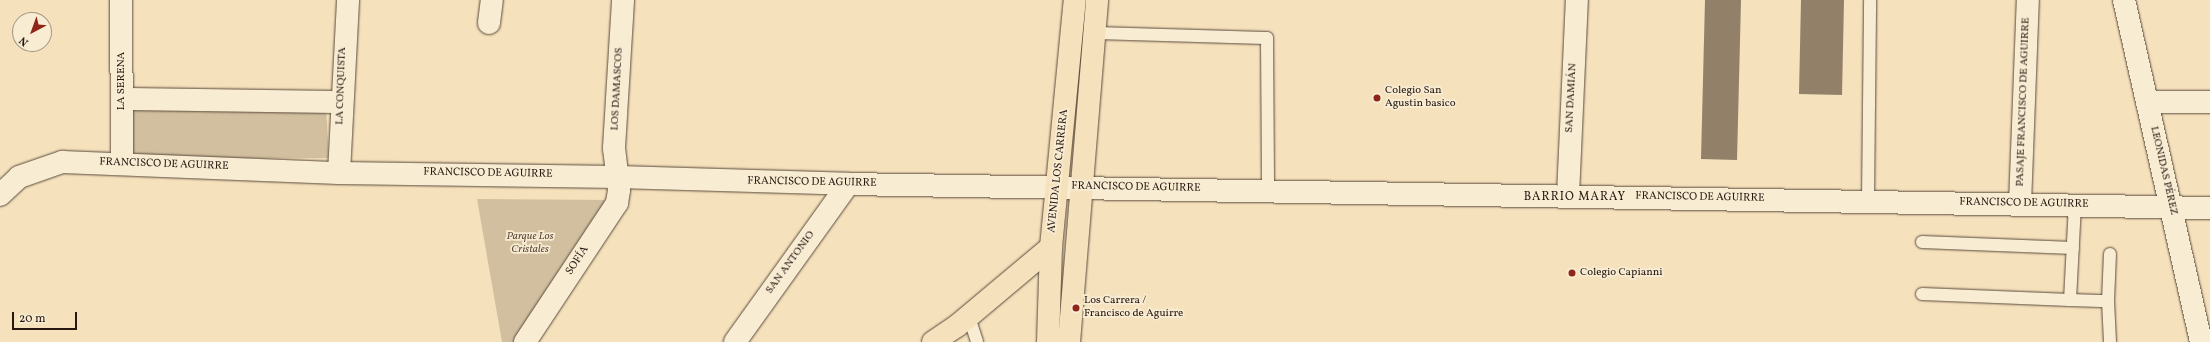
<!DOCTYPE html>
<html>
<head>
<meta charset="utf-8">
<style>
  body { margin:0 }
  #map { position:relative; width:2210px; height:342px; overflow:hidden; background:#f5e1bc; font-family:Vollkorn,serif }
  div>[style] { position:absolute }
  .green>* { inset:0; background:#d2bf9f }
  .building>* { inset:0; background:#928069 }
  .roads { filter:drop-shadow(0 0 1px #5a4a3b) drop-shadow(0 0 1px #5a4a3b) }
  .service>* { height:12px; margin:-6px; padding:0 6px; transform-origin:6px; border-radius:6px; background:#f8ecd3 }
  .minor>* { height:22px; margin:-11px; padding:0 11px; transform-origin:11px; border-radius:11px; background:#f8ecd3 }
  .tertiary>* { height:22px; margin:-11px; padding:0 11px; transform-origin:11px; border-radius:11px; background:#f8ecd3 }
  .primary>* { height:22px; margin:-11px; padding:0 11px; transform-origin:11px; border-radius:11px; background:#f5e1bc }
  .dots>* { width:11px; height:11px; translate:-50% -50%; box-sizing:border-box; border:2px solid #f8ecd3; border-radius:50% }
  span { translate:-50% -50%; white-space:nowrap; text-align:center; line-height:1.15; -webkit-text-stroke:3.5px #f8ecd3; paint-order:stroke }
  .street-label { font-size:11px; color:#271710 }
  .poi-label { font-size:11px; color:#271710 }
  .left { translate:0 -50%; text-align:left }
  .park-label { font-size:11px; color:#5a493b; font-style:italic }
  .neighbourhood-label { font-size:12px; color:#271710; letter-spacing:1px }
  .north { position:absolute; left:12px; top:12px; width:40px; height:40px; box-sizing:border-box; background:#f8ecd3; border:1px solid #a49785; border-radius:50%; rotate:221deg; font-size:11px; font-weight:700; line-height:16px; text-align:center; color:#271710 }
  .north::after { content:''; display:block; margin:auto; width:14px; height:18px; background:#8f2418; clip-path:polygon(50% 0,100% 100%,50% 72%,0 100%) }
  .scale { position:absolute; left:12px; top:312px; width:65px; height:18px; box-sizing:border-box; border:2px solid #271710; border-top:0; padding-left:5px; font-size:12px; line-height:14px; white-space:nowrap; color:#271710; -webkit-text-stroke:3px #f8ecd3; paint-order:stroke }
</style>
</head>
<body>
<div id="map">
  <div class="green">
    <i style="clip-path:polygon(132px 104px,326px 106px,329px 158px,133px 159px)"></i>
    <i style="clip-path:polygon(477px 199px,613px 200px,520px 342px,502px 342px)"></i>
  </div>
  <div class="building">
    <i style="clip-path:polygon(1705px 0,1741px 0,1737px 160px,1701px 159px)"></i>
    <i style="clip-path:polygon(1801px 0,1844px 0,1842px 95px,1799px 94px)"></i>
  </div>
  <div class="roads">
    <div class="service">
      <i style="left:1094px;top:33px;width:173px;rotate:1.7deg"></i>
      <i style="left:1267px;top:38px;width:152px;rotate:89.6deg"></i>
      <i style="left:1868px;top:201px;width:201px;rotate:-89.4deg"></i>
      <i style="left:1922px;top:242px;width:151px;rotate:2.3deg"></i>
      <i style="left:1922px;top:294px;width:148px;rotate:2.3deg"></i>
      <i style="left:2070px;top:300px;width:95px;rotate:-87deg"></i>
      <i style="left:2070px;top:300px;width:38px;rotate:2deg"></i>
      <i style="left:2108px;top:301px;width:47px;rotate:-87.6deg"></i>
      <i style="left:2108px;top:301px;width:41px;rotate:87.2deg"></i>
      <i style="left:969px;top:317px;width:26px;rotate:72deg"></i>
    </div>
    <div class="minor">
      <i style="left:121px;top:0;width:163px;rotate:89.6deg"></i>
      <i style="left:489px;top:23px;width:23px;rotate:-83deg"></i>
      <i style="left:123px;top:99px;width:219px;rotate:0.8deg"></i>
      <i style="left:2147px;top:102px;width:63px"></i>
      <i style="left:339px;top:173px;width:173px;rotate:-87deg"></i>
      <i style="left:0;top:195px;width:26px;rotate:-43deg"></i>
      <i style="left:19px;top:177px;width:46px;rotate:-19.2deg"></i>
      <i style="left:62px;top:162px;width:277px;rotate:2.3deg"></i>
      <i style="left:339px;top:173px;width:279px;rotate:0.8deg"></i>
      <i style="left:618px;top:177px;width:230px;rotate:1.7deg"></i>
      <i style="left:848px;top:184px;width:1362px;rotate:1.01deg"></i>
      <i style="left:1568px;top:195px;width:195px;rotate:-87.4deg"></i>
      <i style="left:2020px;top:204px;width:204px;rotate:-87.8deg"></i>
      <i style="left:525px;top:342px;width:167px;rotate:-56.5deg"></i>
      <i style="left:617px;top:203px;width:13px;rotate:-81deg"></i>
      <i style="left:619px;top:190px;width:42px;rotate:-96.8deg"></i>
      <i style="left:614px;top:148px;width:148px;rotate:-86.5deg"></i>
      <i style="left:735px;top:342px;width:194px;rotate:-54.4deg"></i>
    </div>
    <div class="tertiary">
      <i style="left:2124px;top:0;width:351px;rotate:77.3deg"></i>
    </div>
    <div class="primary">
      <i style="left:933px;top:342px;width:29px;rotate:-34deg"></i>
      <i style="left:957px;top:326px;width:123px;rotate:-40deg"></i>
      <i style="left:1048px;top:342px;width:95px;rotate:-88.2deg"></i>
      <i style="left:1051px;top:247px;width:248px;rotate:-84.5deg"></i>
      <i style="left:1069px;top:342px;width:343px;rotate:-85.3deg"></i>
    </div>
  </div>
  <div class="dots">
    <i style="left:1377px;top:98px;background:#8f2418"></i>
    <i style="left:1572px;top:273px;background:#8f2418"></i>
    <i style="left:1076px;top:308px;background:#8f2418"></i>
  </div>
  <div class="street-label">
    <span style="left:122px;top:81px;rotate:-90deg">LA SERENA</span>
    <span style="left:342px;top:86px;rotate:-88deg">LA CONQUISTA</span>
    <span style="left:618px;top:89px;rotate:-87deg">LOS DAMASCOS</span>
    <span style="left:1572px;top:98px;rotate:-87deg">SAN DAMIÁN</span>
    <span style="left:2024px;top:102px;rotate:-88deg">PASAJE FRANCISCO DE AGUIRRE</span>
    <span style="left:164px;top:165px;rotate:2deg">FRANCISCO DE AGUIRRE</span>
    <span style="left:1059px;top:171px;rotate:-84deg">AVENIDA LOS CARRERA</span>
    <span style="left:2163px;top:171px;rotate:77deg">LEONIDAS PÉREZ</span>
    <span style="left:488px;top:174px;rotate:1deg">FRANCISCO DE AGUIRRE</span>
    <span style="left:812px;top:183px;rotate:1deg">FRANCISCO DE AGUIRRE</span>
    <span style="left:1136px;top:188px;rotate:1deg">FRANCISCO DE AGUIRRE</span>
    <span style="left:1700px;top:198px;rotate:1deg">FRANCISCO DE AGUIRRE</span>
    <span style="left:2024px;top:204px;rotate:1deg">FRANCISCO DE AGUIRRE</span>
    <span style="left:578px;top:261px;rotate:-57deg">SOFÍA</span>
    <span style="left:791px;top:263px;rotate:-54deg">SAN ANTONIO</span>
  </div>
  <div class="poi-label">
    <span class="left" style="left:1385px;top:98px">Colegio San<br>Agustin basico</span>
    <span class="left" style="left:1580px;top:273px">Colegio Capianni</span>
    <span class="left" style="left:1084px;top:308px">Los Carrera /<br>Francisco de Aguirre</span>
  </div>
  <div class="park-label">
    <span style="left:530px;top:244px">Parque Los<br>Cristales</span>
  </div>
  <div class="neighbourhood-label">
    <span style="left:1575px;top:198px">BARRIO MARAY</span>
  </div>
  <div class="north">N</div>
  <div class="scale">20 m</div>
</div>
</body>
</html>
